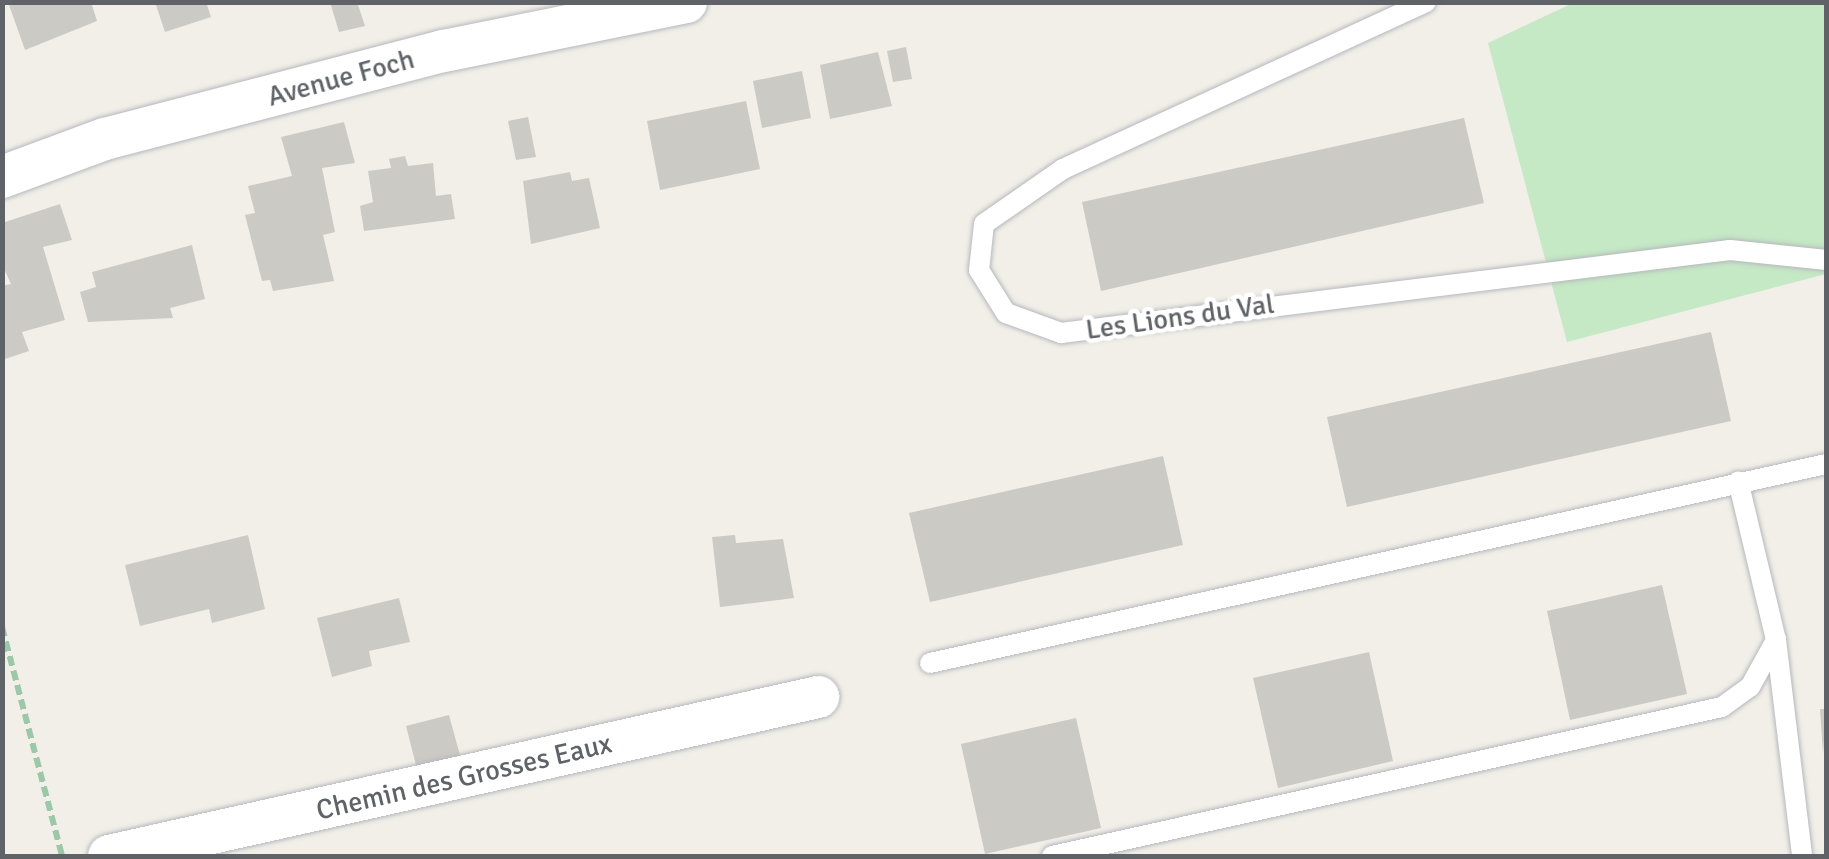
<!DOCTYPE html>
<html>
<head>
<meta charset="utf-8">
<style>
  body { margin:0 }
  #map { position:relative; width:1829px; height:859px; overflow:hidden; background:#f1efe8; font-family:Signika,sans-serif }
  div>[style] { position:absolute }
  .green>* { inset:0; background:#c5e8c5 }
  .building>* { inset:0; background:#cccac5 }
  .path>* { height:6px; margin-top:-3px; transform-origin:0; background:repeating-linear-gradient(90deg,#9cc7a9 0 10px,transparent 0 15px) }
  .roads { filter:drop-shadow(0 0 2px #b5b8bc) drop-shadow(0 0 2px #b5b8bc) }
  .service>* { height:20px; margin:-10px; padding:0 10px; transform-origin:10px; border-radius:10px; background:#fff }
  .minor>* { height:42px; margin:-21px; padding:0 21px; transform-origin:21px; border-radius:21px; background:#fff }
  span { translate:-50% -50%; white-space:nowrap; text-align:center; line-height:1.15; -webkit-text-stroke:9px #fff; paint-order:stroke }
  .street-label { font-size:28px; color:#5f6368 }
  .frame { position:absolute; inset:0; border:5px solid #5f6368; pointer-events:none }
</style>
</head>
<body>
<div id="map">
  <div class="green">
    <i style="clip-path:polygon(1573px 3px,1826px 3px,1826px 274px,1567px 342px,1488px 43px)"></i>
  </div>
  <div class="building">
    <i style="clip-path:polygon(8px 2px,91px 2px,97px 21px,25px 50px)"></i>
    <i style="clip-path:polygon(155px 2px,206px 2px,211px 17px,165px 32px)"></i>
    <i style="clip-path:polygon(330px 2px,357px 2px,365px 26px,339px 32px)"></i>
    <i style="clip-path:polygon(906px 47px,912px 79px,893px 82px,887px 51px)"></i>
    <i style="clip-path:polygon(878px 52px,892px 106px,830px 119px,820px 65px)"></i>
    <i style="clip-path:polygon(802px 71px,811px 118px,762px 128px,753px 81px)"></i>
    <i style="clip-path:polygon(746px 101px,760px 169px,660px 190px,647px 121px)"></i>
    <i style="clip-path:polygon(528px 117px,536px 157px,516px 160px,508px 121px)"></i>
    <i style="clip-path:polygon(1464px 118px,1484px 203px,1101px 291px,1082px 202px)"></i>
    <i style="clip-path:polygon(344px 122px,355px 163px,322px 168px,335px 232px,323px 235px,334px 281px,273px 291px,270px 280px,262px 281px,245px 215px,255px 213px,248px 186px,292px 176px,281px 137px)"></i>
    <i style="clip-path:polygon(405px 156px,408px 166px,433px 163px,436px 196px,451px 194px,455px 219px,364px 231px,360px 206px,373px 202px,368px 171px,391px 168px,389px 159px)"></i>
    <i style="clip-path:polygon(570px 172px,572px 181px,589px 178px,600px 228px,531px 244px,523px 181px)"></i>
    <i style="clip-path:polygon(60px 204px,72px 240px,43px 247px,65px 320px,22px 332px,29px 351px,2px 360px,2px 286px,11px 284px,2px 264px,2px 223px)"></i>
    <i style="clip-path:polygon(192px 245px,205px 299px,170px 308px,173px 318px,88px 322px,80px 292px,96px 287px,92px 272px)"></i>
    <i style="clip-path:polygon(1711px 332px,1731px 421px,1347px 507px,1327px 417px)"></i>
    <i style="clip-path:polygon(1163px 456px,1183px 545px,930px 602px,909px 513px)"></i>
    <i style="clip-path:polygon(248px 535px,265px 609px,212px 623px,209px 609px,140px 626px,125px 565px)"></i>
    <i style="clip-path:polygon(735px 535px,736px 543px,783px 539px,794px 598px,720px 607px,712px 537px)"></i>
    <i style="clip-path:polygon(1662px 585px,1687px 694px,1570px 720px,1547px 611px)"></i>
    <i style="clip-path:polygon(399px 598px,410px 642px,369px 651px,372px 666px,332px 677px,317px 618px)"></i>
    <i style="clip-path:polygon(1369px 652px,1393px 761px,1278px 788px,1253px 678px)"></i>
    <i style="clip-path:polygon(1820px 709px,1826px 709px,1823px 754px)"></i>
    <i style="clip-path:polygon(449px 715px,461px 759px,417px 769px,406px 726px)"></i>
    <i style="clip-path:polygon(1076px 718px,1101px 828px,985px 854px,961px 744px)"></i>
  </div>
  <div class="path">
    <i style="left:2px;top:627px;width:236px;rotate:75.3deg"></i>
  </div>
  <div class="roads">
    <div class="service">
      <i style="left:1426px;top:2px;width:400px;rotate:155.3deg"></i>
      <i style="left:1063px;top:169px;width:96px;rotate:145.2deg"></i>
      <i style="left:984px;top:224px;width:46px;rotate:96.2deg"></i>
      <i style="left:979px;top:270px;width:51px;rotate:57.9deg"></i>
      <i style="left:1006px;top:313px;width:59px;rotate:20deg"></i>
      <i style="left:1061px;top:333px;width:674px;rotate:-7.07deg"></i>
      <i style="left:1730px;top:250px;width:97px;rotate:5.9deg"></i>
      <i style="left:1776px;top:640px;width:218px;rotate:83.1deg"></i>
      <i style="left:930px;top:663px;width:918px;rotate:-12.52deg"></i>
      <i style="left:1052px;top:856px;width:686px;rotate:-12.54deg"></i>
      <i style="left:1722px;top:707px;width:34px;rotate:-36deg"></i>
      <i style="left:1750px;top:687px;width:54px;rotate:-61deg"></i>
      <i style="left:1776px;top:640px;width:163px;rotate:-103.4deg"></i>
    </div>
    <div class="minor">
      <i style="left:2px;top:177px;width:110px;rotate:-20.3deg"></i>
      <i style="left:105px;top:139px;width:350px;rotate:-14.6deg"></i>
      <i style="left:444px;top:51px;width:247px;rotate:-11.4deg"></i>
      <i style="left:109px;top:856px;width:727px;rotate:-12.64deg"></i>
    </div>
  </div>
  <div class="street-label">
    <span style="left:341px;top:78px;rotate:-15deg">Avenue Foch</span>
    <span style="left:1180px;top:317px;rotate:-8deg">Les Lions du Val</span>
    <span style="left:464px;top:777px;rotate:-13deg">Chemin des Grosses Eaux</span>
  </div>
  <div class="frame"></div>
</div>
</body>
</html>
